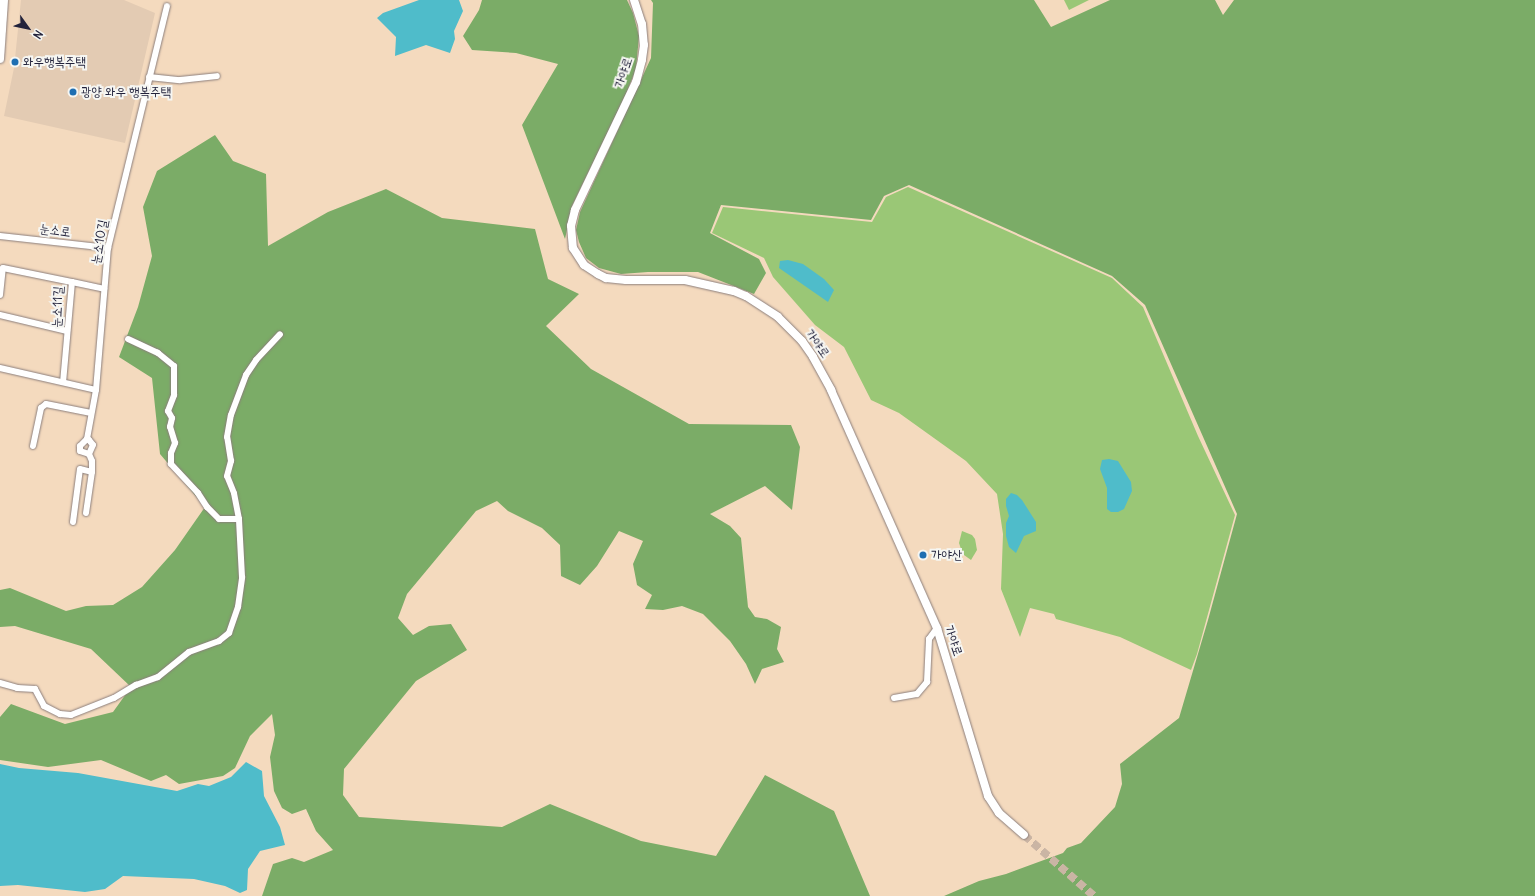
<!DOCTYPE html>
<html>
<head>
<meta charset="utf-8">
<style>
  body { margin:0 }
  #map { position:relative; width:1535px; height:896px; overflow:hidden; background:#f4dabe; font-family:Delius,"Poor Story",sans-serif }
  div>[style] { position:absolute }
  .built>* { inset:0; background:#e3cbb3 }
  .green>* { inset:0; background:#9ac776 }
  .forest>* { inset:0; background:#7bac67 }
  .water>* { inset:0; background:#4fbcca }
  .secondary-tunnel>* { height:8px; margin-top:-4px; transform-origin:0; background:repeating-linear-gradient(90deg,#cab5a4 0 8px,transparent 0 12px) }
  .roads { filter:drop-shadow(0 0 1px #8b7e7c) drop-shadow(0 0 1px #8b7e7c) }
  .street>* { height:6px; margin:-3px; padding:0 3px; transform-origin:3px; border-radius:3px; background:#fff }
  .secondary>* { height:8px; margin:-4px; padding:0 4px; transform-origin:4px; border-radius:4px; background:#fff }
  .dots>* { width:11px; height:11px; translate:-50% -50%; box-sizing:border-box; border:2px solid #f6f6f2; border-radius:50% }
  span { translate:-50% -50%; white-space:nowrap; text-align:center; line-height:1.15; -webkit-text-stroke:4px #f6f6f2; paint-order:stroke }
  .poi-label { font-size:13px; color:#22223b }
  .left { translate:0 -50%; text-align:left }
  .street-label { font-size:13px; color:#22223b }
  .north { position:absolute; left:8px; top:8px; width:40px; height:40px; -webkit-text-stroke:3px #f6f6f2; paint-order:stroke; rotate:123deg; font-size:11px; font-weight:700; line-height:16px; text-align:center; color:#22223b }
  .north::after { content:''; display:block; margin:auto; width:14px; height:18px; background:#22223b; clip-path:polygon(50% 0,100% 100%,50% 72%,0 100%) }
</style>
</head>
<body>
<div id="map">
  <div class="built">
    <i style="clip-path:polygon(21px 0,124px 0,155px 13px,125px 143px,4px 116px,14px 68px)"></i>
  </div>
  <div class="green">
    <i style="clip-path:polygon(1064px 0,1089px 0,1069px 10px)"></i>
    <i style="clip-path:polygon(908px 187px,1112px 278px,1143px 307px,1198px 436px,1235px 515px,1197px 654px,1191px 670px,1120px 637px,1056px 619px,1054px 614px,1030px 608px,1020px 637px,1001px 589px,1003px 534px,997px 494px,966px 461px,899px 413px,871px 400px,844px 347px,815px 325px,773px 277px,764px 258px,712px 233px,723px 207px,872px 222px,886px 197px)"></i>
    <i style="clip-path:polygon(962px 531px,972px 535px,975px 539px,977px 550px,971px 560px,964px 555px,961px 549px,959px 543px)"></i>
  </div>
  <div class="forest">
    <i style="clip-path:polygon(482px 0,627px 0,633px 13px,639px 36px,636px 69px,626px 94px,572px 206px,565px 239px,522px 125px,558px 64px,516px 53px,472px 50px,463px 36px,479px 10px)"></i>
    <i style="clip-path:polygon(651px 0,1034px 0,1051px 27px,1110px 0,1215px 0,1223px 15px,1234px 0,1535px 0,1535px 896px,944px 896px,979px 881px,1006px 874px,1063px 853px,1067px 848px,1081px 843px,1115px 807px,1122px 784px,1120px 764px,1179px 718px,1208px 620px,1237px 514px,1145px 305px,1112px 276px,909px 185px,884px 196px,871px 220px,721px 205px,710px 233px,759px 259px,766px 273px,754px 294px,698px 272px,648px 272px,621px 274px,599px 268px,586px 258px,579px 242px,576px 230px,580px 212px,651px 58px,653px 3px)"></i>
    <i style="clip-path:polygon(215px 135px,233px 161px,266px 174px,268px 246px,328px 212px,386px 189px,442px 218px,535px 229px,548px 279px,579px 294px,546px 326px,591px 369px,689px 424px,791px 425px,800px 447px,792px 510px,765px 486px,710px 514px,730px 526px,741px 538px,748px 607px,755px 617px,767px 619px,781px 627px,777px 649px,784px 662px,762px 669px,755px 684px,746px 664px,730px 641px,703px 614px,682px 606px,663px 610px,645px 609px,652px 595px,637px 585px,633px 564px,643px 541px,619px 531px,597px 566px,580px 585px,561px 576px,560px 545px,542px 528px,508px 511px,497px 501px,476px 511px,407px 594px,398px 618px,413px 635px,429px 626px,451px 624px,467px 650px,416px 681px,344px 769px,343px 795px,359px 817px,502px 827px,550px 804px,641px 841px,716px 856px,765px 775px,834px 811px,870px 896px,262px 896px,273px 864px,292px 858px,304px 862px,333px 850px,316px 831px,306px 809px,292px 814px,282px 808px,274px 791px,270px 757px,275px 735px,272px 714px,250px 736px,235px 768px,223px 776px,179px 784px,166px 775px,151px 781px,101px 760px,48px 767px,0 760px,0 717px,11px 704px,65px 724px,113px 712px,131px 687px,91px 649px,15px 626px,0 627px,0 590px,10px 588px,66px 611px,86px 606px,113px 605px,142px 587px,175px 550px,205px 507px,160px 454px,152px 378px,119px 357px,138px 307px,152px 256px,143px 207px,157px 171px)"></i>
  </div>
  <div class="water">
    <i style="clip-path:polygon(419px 0,459px 0,463px 11px,454px 31px,455px 39px,450px 53px,426px 45px,395px 56px,396px 37px,377px 18px,383px 13px)"></i>
    <i style="clip-path:polygon(788px 260px,803px 264px,824px 279px,834px 290px,828px 302px,779px 268px,780px 261px)"></i>
    <i style="clip-path:polygon(1109px 459px,1118px 461px,1131px 482px,1132px 491px,1124px 509px,1118px 512px,1111px 512px,1107px 509px,1107px 488px,1100px 469px,1102px 460px)"></i>
    <i style="clip-path:polygon(1011px 493px,1017px 495px,1022px 500px,1036px 522px,1036px 531px,1024px 536px,1016px 553px,1009px 547px,1006px 536px,1006px 523px,1009px 516px,1006px 506px,1006px 499px)"></i>
    <i style="clip-path:polygon(246px 762px,262px 771px,264px 796px,280px 827px,285px 845px,260px 851px,248px 869px,247px 890px,240px 893px,225px 886px,194px 879px,123px 876px,105px 889px,85px 892px,18px 885px,0 886px,0 764px,19px 768px,78px 773px,177px 791px,198px 784px,209px 786px,231px 777px)"></i>
  </div>
  <div class="secondary-tunnel">
    <i style="left:1024px;top:835px;width:93px;rotate:41.1deg"></i>
  </div>
  <div class="roads">
    <div class="street">
      <i style="left:149px;top:77px;width:31px;rotate:6deg"></i>
      <i style="left:180px;top:80px;width:37px;rotate:-6deg"></i>
      <i style="left:0;top:236px;width:109px;rotate:6.3deg"></i>
      <i style="left:72px;top:282px;width:33px;rotate:12deg"></i>
      <i style="left:0;top:295px;width:27px;rotate:-84deg"></i>
      <i style="left:3px;top:268px;width:70px;rotate:11.5deg"></i>
      <i style="left:72px;top:282px;width:100px;rotate:95.1deg"></i>
      <i style="left:0;top:315px;width:69px;rotate:13.4deg"></i>
      <i style="left:0;top:368px;width:98px;rotate:12.9deg"></i>
      <i style="left:87px;top:439px;width:2px;rotate:27deg"></i>
      <i style="left:89px;top:440px;width:6px;rotate:51deg"></i>
      <i style="left:93px;top:445px;width:10px;rotate:114deg"></i>
      <i style="left:89px;top:454px;width:9px;rotate:-162deg"></i>
      <i style="left:80px;top:451px;width:5px;rotate:-90deg"></i>
      <i style="left:80px;top:446px;width:10px;rotate:-45deg"></i>
      <i style="left:87px;top:439px;width:50px;rotate:-79.6deg"></i>
      <i style="left:96px;top:390px;width:143px;rotate:-85.2deg"></i>
      <i style="left:108px;top:248px;width:249px;rotate:-76.3deg"></i>
      <i style="left:33px;top:446px;width:39px;rotate:-78deg"></i>
      <i style="left:41px;top:408px;width:6px;rotate:-39deg"></i>
      <i style="left:46px;top:404px;width:46px;rotate:11.3deg"></i>
      <i style="left:86px;top:513px;width:41px;rotate:-81.7deg"></i>
      <i style="left:92px;top:472px;width:11px;rotate:-90deg"></i>
      <i style="left:92px;top:461px;width:8px;rotate:-113deg"></i>
      <i style="left:239px;top:519px;width:26px;rotate:-101deg"></i>
      <i style="left:234px;top:493px;width:18px;rotate:-112deg"></i>
      <i style="left:227px;top:476px;width:16px;rotate:-75deg"></i>
      <i style="left:231px;top:461px;width:24px;rotate:-99deg"></i>
      <i style="left:227px;top:437px;width:22px;rotate:-80deg"></i>
      <i style="left:231px;top:415px;width:43px;rotate:-69.4deg"></i>
      <i style="left:246px;top:375px;width:18px;rotate:-56deg"></i>
      <i style="left:256px;top:360px;width:35px;rotate:-47deg"></i>
      <i style="left:73px;top:522px;width:53px;rotate:-82.5deg"></i>
      <i style="left:80px;top:469px;width:12px;rotate:14deg"></i>
      <i style="left:0;top:683px;width:18px;rotate:16deg"></i>
      <i style="left:17px;top:688px;width:18px;rotate:3deg"></i>
      <i style="left:35px;top:689px;width:19px;rotate:62deg"></i>
      <i style="left:44px;top:706px;width:18px;rotate:27deg"></i>
      <i style="left:60px;top:714px;width:11px;rotate:5deg"></i>
      <i style="left:71px;top:715px;width:46px;rotate:-21.6deg"></i>
      <i style="left:114px;top:698px;width:26px;rotate:-31deg"></i>
      <i style="left:136px;top:685px;width:23px;rotate:-20deg"></i>
      <i style="left:158px;top:677px;width:40px;rotate:-39deg"></i>
      <i style="left:189px;top:652px;width:32px;rotate:-20deg"></i>
      <i style="left:219px;top:641px;width:13px;rotate:-39deg"></i>
      <i style="left:229px;top:633px;width:28px;rotate:-71deg"></i>
      <i style="left:238px;top:607px;width:30px;rotate:-82deg"></i>
      <i style="left:242px;top:577px;width:58px;rotate:-93deg"></i>
      <i style="left:239px;top:519px;width:20px;rotate:180deg"></i>
      <i style="left:219px;top:519px;width:17px;rotate:-135deg"></i>
      <i style="left:207px;top:507px;width:17px;rotate:-123deg"></i>
      <i style="left:198px;top:493px;width:40px;rotate:-133deg"></i>
      <i style="left:171px;top:464px;width:11px;rotate:-90deg"></i>
      <i style="left:171px;top:453px;width:11px;rotate:-68deg"></i>
      <i style="left:175px;top:443px;width:17px;rotate:-107deg"></i>
      <i style="left:170px;top:427px;width:9px;rotate:-77deg"></i>
      <i style="left:172px;top:418px;width:8px;rotate:-120deg"></i>
      <i style="left:168px;top:411px;width:17px;rotate:-69deg"></i>
      <i style="left:174px;top:395px;width:29px;rotate:-90deg"></i>
      <i style="left:174px;top:366px;width:21px;rotate:-141deg"></i>
      <i style="left:158px;top:353px;width:33px;rotate:-155deg"></i>
      <i style="left:894px;top:698px;width:23px;rotate:-10deg"></i>
      <i style="left:917px;top:694px;width:16px;rotate:-50deg"></i>
      <i style="left:927px;top:682px;width:43px;rotate:-87.3deg"></i>
      <i style="left:929px;top:639px;width:14px;rotate:-54deg"></i>
    </div>
    <div class="secondary">
      <i style="left:634px;top:0;width:25px;rotate:72deg"></i>
      <i style="left:642px;top:24px;width:21px;rotate:85deg"></i>
      <i style="left:644px;top:45px;width:15px;rotate:98deg"></i>
      <i style="left:642px;top:60px;width:23px;rotate:105deg"></i>
      <i style="left:636px;top:82px;width:142px;rotate:115.5deg"></i>
      <i style="left:575px;top:210px;width:16px;rotate:104deg"></i>
      <i style="left:571px;top:226px;width:22px;rotate:85deg"></i>
      <i style="left:573px;top:248px;width:20px;rotate:57deg"></i>
      <i style="left:584px;top:265px;width:17px;rotate:33deg"></i>
      <i style="left:598px;top:274px;width:9px;rotate:27deg"></i>
      <i style="left:606px;top:278px;width:20px;rotate:6deg"></i>
      <i style="left:626px;top:280px;width:59px"></i>
      <i style="left:685px;top:280px;width:50px;rotate:12.7deg"></i>
      <i style="left:734px;top:291px;width:13px;rotate:23deg"></i>
      <i style="left:746px;top:296px;width:38px;rotate:33deg"></i>
      <i style="left:778px;top:317px;width:34px;rotate:45deg"></i>
      <i style="left:802px;top:341px;width:19px;rotate:55deg"></i>
      <i style="left:813px;top:357px;width:38px;rotate:61deg"></i>
      <i style="left:831px;top:390px;width:261px;rotate:66deg"></i>
      <i style="left:937px;top:628px;width:176px;rotate:73.1deg"></i>
      <i style="left:988px;top:796px;width:20px;rotate:57deg"></i>
      <i style="left:999px;top:813px;width:33px;rotate:41deg"></i>
      <i style="left:0;top:59px;width:59px;rotate:-86.1deg"></i>
    </div>
  </div>
  <div class="dots">
    <i style="left:15px;top:62px;background:#1f6fb2"></i>
    <i style="left:73px;top:92px;background:#1f6fb2"></i>
    <i style="left:923px;top:555px;background:#1f6fb2"></i>
  </div>
  <div class="poi-label">
    <span class="left" style="left:23px;top:62px">와우행복주택</span>
    <span class="left" style="left:81px;top:92px">광양 와우 행복주택</span>
    <span class="left" style="left:931px;top:555px">가야산</span>
  </div>
  <div class="street-label">
    <span style="left:624px;top:73px;rotate:-71deg">가야로</span>
    <span style="left:55px;top:231px;rotate:7deg">눈소로</span>
    <span style="left:100px;top:242px;rotate:-80deg">눈소10길</span>
    <span style="left:58px;top:307px;rotate:-87deg">눈소11길</span>
    <span style="left:817px;top:344px;rotate:55deg">가야로</span>
    <span style="left:953px;top:641px;rotate:71deg">가야로</span>
  </div>
  <div class="north">N</div>
</div>
</body>
</html>
